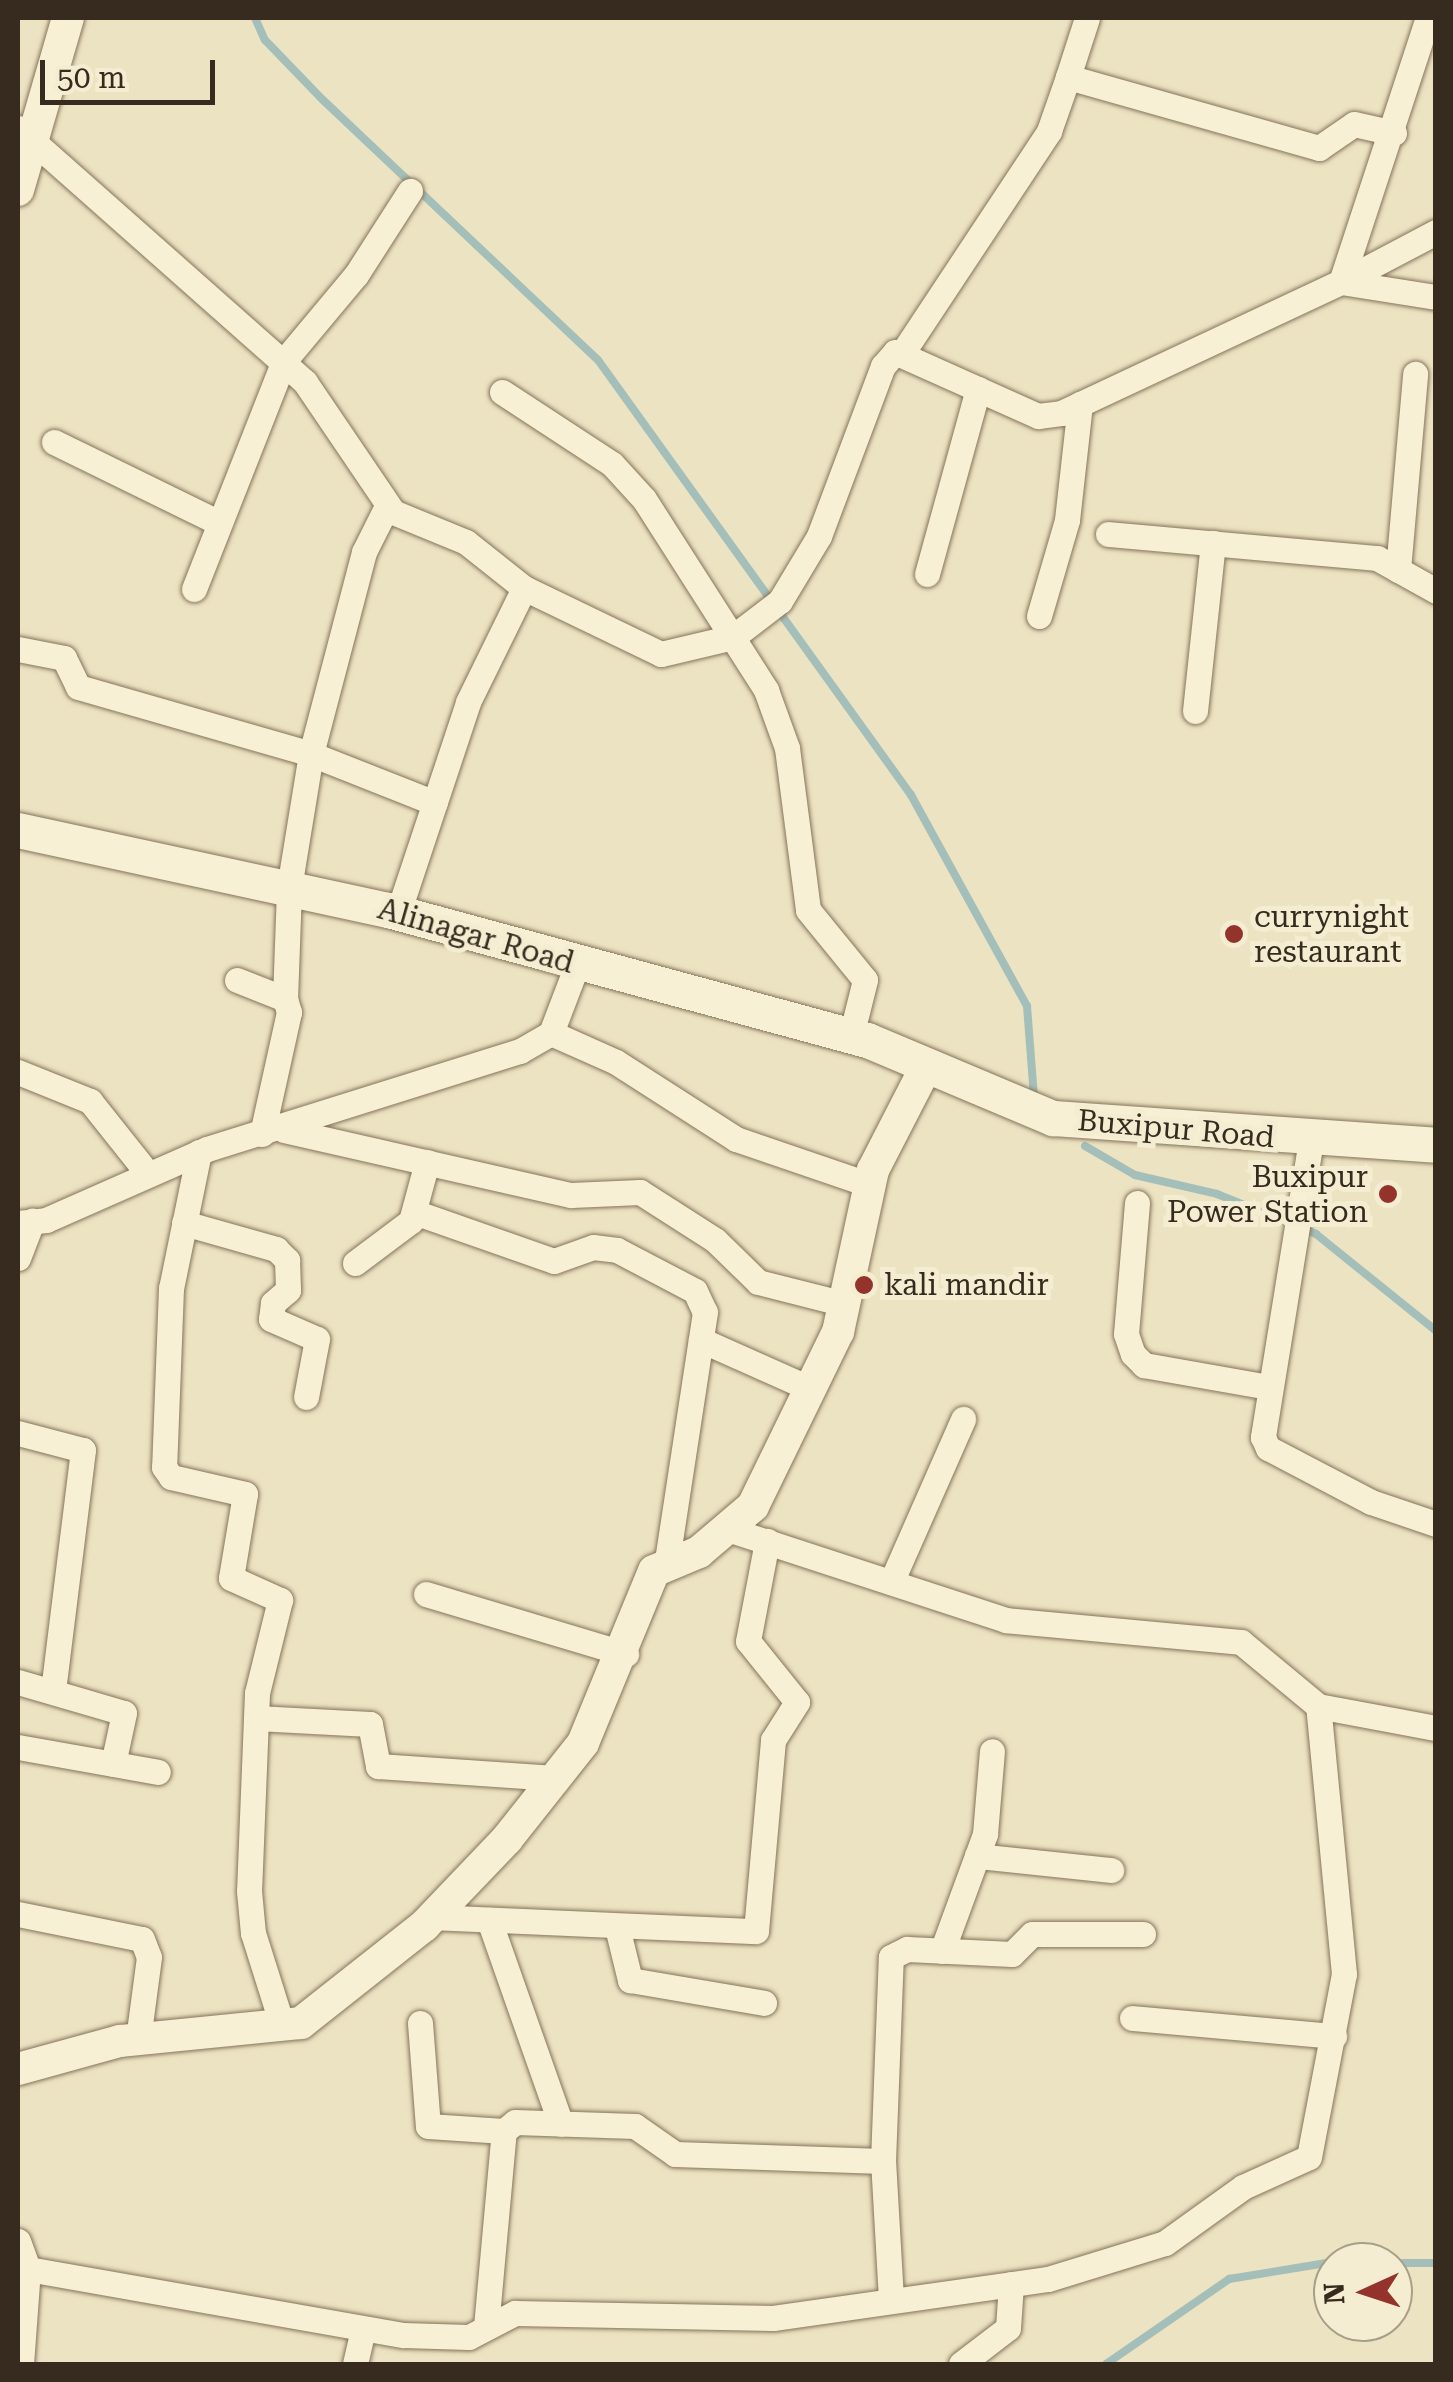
<!DOCTYPE html>
<html>
<head>
<meta charset="utf-8">
<style>
  body { margin:0 }
  #map { position:relative; width:1453px; height:2382px; overflow:hidden; background:#ece3c2; font-family:"Roboto Serif",serif }
  div>[style] { position:absolute }
  .stream>* { height:8px; margin:-4px; padding:0 4px; transform-origin:4px; border-radius:4px; background:#a4bfb9 }
  .roads { filter:drop-shadow(0 0 2px #85745a) drop-shadow(0 0 2px #85745a) }
  .minor>* { height:25px; margin:-12.5px; padding:0 12.5px; transform-origin:12.5px; border-radius:12.5px; background:#f8f0d5 }
  .tertiary>* { height:32px; margin:-16px; padding:0 16px; transform-origin:16px; border-radius:16px; background:#f8f0d5 }
  .secondary>* { height:35px; margin:-17.5px; padding:0 17.5px; transform-origin:17.5px; border-radius:17.5px; background:#f8f0d5 }
  .dots>* { width:28px; height:28px; translate:-50% -50%; box-sizing:border-box; border:5px solid #f4edd1; border-radius:50% }
  span { translate:-50% -50%; white-space:nowrap; text-align:center; line-height:1.15; -webkit-text-stroke:10px #f4edd1; paint-order:stroke }
  .poi-label { font-size:30px; color:#362b1e }
  .left { translate:0 -50%; text-align:left }
  .right { translate:-100% -50%; text-align:right }
  .street-label { font-size:30px; color:#362b1e }
  .frame { position:absolute; inset:0; border:20px solid #362b1e; pointer-events:none }
  .north { position:absolute; left:1313px; top:2242px; width:100px; height:100px; box-sizing:border-box; background:#f4edd1; border:2px solid #a89f89; border-radius:50%; rotate:267deg; font-size:28px; font-weight:700; line-height:40px; text-align:center; color:#362b1e }
  .north::after { content:''; display:block; margin:auto; width:35px; height:45px; background:#93332c; clip-path:polygon(50% 0,100% 100%,50% 72%,0 100%) }
  .scale { position:absolute; left:40px; top:60px; width:175px; height:45px; box-sizing:border-box; border:5px solid #362b1e; border-top:0; padding-left:12px; font-size:30px; line-height:35px; white-space:nowrap; color:#362b1e; -webkit-text-stroke:8px #f4edd1; paint-order:stroke }
</style>
</head>
<body>
<div id="map">
  <div class="stream">
    <i style="left:255px;top:18px;width:24px;rotate:66deg"></i>
    <i style="left:265px;top:40px;width:83px;rotate:46deg"></i>
    <i style="left:323px;top:100px;width:378px;rotate:43.4deg"></i>
    <i style="left:598px;top:360px;width:536px;rotate:54.26deg"></i>
    <i style="left:911px;top:795px;width:241px;rotate:61.2deg"></i>
    <i style="left:1027px;top:1006px;width:90px;rotate:85.6deg"></i>
    <i style="left:1085px;top:1146px;width:58px;rotate:30.1deg"></i>
    <i style="left:1135px;top:1175px;width:84px;rotate:13deg"></i>
    <i style="left:1217px;top:1194px;width:107px;rotate:22deg"></i>
    <i style="left:1316px;top:1234px;width:154px;rotate:38.9deg"></i>
    <i style="left:1393px;top:2263px;width:43px"></i>
    <i style="left:1106px;top:2364px;width:150px;rotate:-34.6deg"></i>
    <i style="left:1229px;top:2279px;width:105px;rotate:-9.3deg"></i>
  </div>
  <div class="roads">
    <div class="minor">
      <i style="left:1087px;top:18px;width:62px;rotate:107.9deg"></i>
      <i style="left:1068px;top:77px;width:261px;rotate:15.8deg"></i>
      <i style="left:1319px;top:148px;width:42px;rotate:-34.4deg"></i>
      <i style="left:1354px;top:124px;width:41px;rotate:12.7deg"></i>
      <i style="left:18px;top:128px;width:383px;rotate:41.5deg"></i>
      <i style="left:305px;top:382px;width:157px;rotate:55.9deg"></i>
      <i style="left:393px;top:512px;width:79px;rotate:22.3deg"></i>
      <i style="left:466px;top:542px;width:74px;rotate:38.4deg"></i>
      <i style="left:524px;top:588px;width:152px;rotate:25.7deg"></i>
      <i style="left:661px;top:654px;width:74px;rotate:-13.3deg"></i>
      <i style="left:733px;top:637px;width:59px;rotate:-37.5deg"></i>
      <i style="left:780px;top:601px;width:76px;rotate:-59deg"></i>
      <i style="left:819px;top:536px;width:182px;rotate:-69.4deg"></i>
      <i style="left:883px;top:366px;width:18px;rotate:-49deg"></i>
      <i style="left:895px;top:352px;width:157px;rotate:24.1deg"></i>
      <i style="left:1038px;top:416px;width:23px;rotate:-7deg"></i>
      <i style="left:1061px;top:413px;width:309px;rotate:-25.1deg"></i>
      <i style="left:1341px;top:282px;width:96px;rotate:9deg"></i>
      <i style="left:1341px;top:282px;width:278px;rotate:-71.8deg"></i>
      <i style="left:1341px;top:282px;width:107px;rotate:-27.8deg"></i>
      <i style="left:903px;top:352px;width:265px;rotate:-56.5deg"></i>
      <i style="left:1049px;top:131px;width:57px;rotate:-70.6deg"></i>
      <i style="left:502px;top:392px;width:131px;rotate:33.2deg"></i>
      <i style="left:612px;top:464px;width:47px;rotate:47.6deg"></i>
      <i style="left:644px;top:499px;width:227px;rotate:57.4deg"></i>
      <i style="left:766px;top:690px;width:62px;rotate:70.1deg"></i>
      <i style="left:787px;top:748px;width:163px;rotate:82.6deg"></i>
      <i style="left:808px;top:910px;width:90px;rotate:50.8deg"></i>
      <i style="left:865px;top:980px;width:58px;rotate:104deg"></i>
      <i style="left:54px;top:442px;width:182px;rotate:26.1deg"></i>
      <i style="left:1108px;top:534px;width:270px;rotate:5.1deg"></i>
      <i style="left:1377px;top:558px;width:68px;rotate:29.2deg"></i>
      <i style="left:1398px;top:570px;width:197px;rotate:-85deg"></i>
      <i style="left:927px;top:574px;width:192px;rotate:-74.6deg"></i>
      <i style="left:194px;top:589px;width:245px;rotate:-68.5deg"></i>
      <i style="left:284px;top:361px;width:112px;rotate:-50.1deg"></i>
      <i style="left:356px;top:275px;width:100px;rotate:-57.3deg"></i>
      <i style="left:1039px;top:616px;width:100px;rotate:-73.7deg"></i>
      <i style="left:1067px;top:520px;width:117px;rotate:-83.6deg"></i>
      <i style="left:18px;top:649px;width:47px;rotate:11.1deg"></i>
      <i style="left:64px;top:658px;width:32px;rotate:64deg"></i>
      <i style="left:78px;top:687px;width:242px;rotate:16deg"></i>
      <i style="left:311px;top:754px;width:133px;rotate:21.6deg"></i>
      <i style="left:1195px;top:711px;width:169px;rotate:-83.9deg"></i>
      <i style="left:398px;top:913px;width:222px;rotate:-71.6deg"></i>
      <i style="left:468px;top:702px;width:127px;rotate:-63.8deg"></i>
      <i style="left:237px;top:980px;width:52px;rotate:21.6deg"></i>
      <i style="left:285px;top:999px;width:14px;rotate:73deg"></i>
      <i style="left:289px;top:1012px;width:125px;rotate:102.5deg"></i>
      <i style="left:285px;top:999px;width:111px;rotate:-87.9deg"></i>
      <i style="left:289px;top:888px;width:136px;rotate:-80.7deg"></i>
      <i style="left:311px;top:754px;width:209px;rotate:-75.3deg"></i>
      <i style="left:364px;top:552px;width:51px;rotate:-63.4deg"></i>
      <i style="left:551px;top:1033px;width:71px;rotate:24deg"></i>
      <i style="left:616px;top:1062px;width:143px;rotate:32.7deg"></i>
      <i style="left:736px;top:1139px;width:142px;rotate:18.9deg"></i>
      <i style="left:18px;top:1072px;width:78px;rotate:21.9deg"></i>
      <i style="left:90px;top:1101px;width:93px;rotate:51.5deg"></i>
      <i style="left:284px;top:1130px;width:294px;rotate:12.8deg"></i>
      <i style="left:571px;top:1195px;width:69px;rotate:-2.5deg"></i>
      <i style="left:640px;top:1192px;width:89px;rotate:32.6deg"></i>
      <i style="left:715px;top:1240px;width:60px;rotate:44.3deg"></i>
      <i style="left:758px;top:1282px;width:90px;rotate:14.2deg"></i>
      <i style="left:1311px;top:1140px;width:301px;rotate:99.2deg"></i>
      <i style="left:1263px;top:1437px;width:12px;rotate:66deg"></i>
      <i style="left:1268px;top:1448px;width:116px;rotate:27.7deg"></i>
      <i style="left:1371px;top:1502px;width:69px;rotate:18.7deg"></i>
      <i style="left:199px;top:1152px;width:139px;rotate:101.6deg"></i>
      <i style="left:171px;top:1288px;width:179px;rotate:92.2deg"></i>
      <i style="left:164px;top:1467px;width:12px;rotate:55deg"></i>
      <i style="left:171px;top:1477px;width:76px;rotate:12.9deg"></i>
      <i style="left:245px;top:1494px;width:85px;rotate:99.5deg"></i>
      <i style="left:231px;top:1578px;width:54px;rotate:24.2deg"></i>
      <i style="left:280px;top:1600px;width:96px;rotate:103.9deg"></i>
      <i style="left:257px;top:1693px;width:198px;rotate:92.3deg"></i>
      <i style="left:249px;top:1891px;width:42px;rotate:84.6deg"></i>
      <i style="left:253px;top:1933px;width:96px;rotate:72.5deg"></i>
      <i style="left:1137px;top:1203px;width:131px;rotate:94.8deg"></i>
      <i style="left:1126px;top:1334px;width:21px;rotate:71deg"></i>
      <i style="left:1133px;top:1354px;width:16px;rotate:45deg"></i>
      <i style="left:1144px;top:1365px;width:127px;rotate:10deg"></i>
      <i style="left:417px;top:1213px;width:145px;rotate:19.3deg"></i>
      <i style="left:554px;top:1261px;width:41px;rotate:-19.7deg"></i>
      <i style="left:593px;top:1247px;width:24px;rotate:7deg"></i>
      <i style="left:617px;top:1250px;width:88px;rotate:27.7deg"></i>
      <i style="left:695px;top:1291px;width:23px;rotate:65deg"></i>
      <i style="left:705px;top:1312px;width:258px;rotate:98.7deg"></i>
      <i style="left:18px;top:1223px;width:28px;rotate:-6deg"></i>
      <i style="left:46px;top:1220px;width:176px;rotate:-23.8deg"></i>
      <i style="left:207px;top:1149px;width:328px;rotate:-17.4deg"></i>
      <i style="left:520px;top:1051px;width:36px;rotate:-30deg"></i>
      <i style="left:551px;top:1033px;width:73px;rotate:-69.1deg"></i>
      <i style="left:184px;top:1223px;width:96px;rotate:15.8deg"></i>
      <i style="left:276px;top:1249px;width:16px;rotate:45deg"></i>
      <i style="left:287px;top:1260px;width:30px;rotate:88deg"></i>
      <i style="left:288px;top:1290px;width:20px;rotate:139deg"></i>
      <i style="left:273px;top:1303px;width:16px;rotate:97deg"></i>
      <i style="left:271px;top:1319px;width:50px;rotate:23.5deg"></i>
      <i style="left:317px;top:1339px;width:59px;rotate:100.7deg"></i>
      <i style="left:18px;top:1258px;width:40px;rotate:-69deg"></i>
      <i style="left:355px;top:1263px;width:70px;rotate:-36.9deg"></i>
      <i style="left:411px;top:1221px;width:61px;rotate:-74.8deg"></i>
      <i style="left:701px;top:1340px;width:120px;rotate:24deg"></i>
      <i style="left:18px;top:1433px;width:67px;rotate:14.7deg"></i>
      <i style="left:83px;top:1450px;width:243px;rotate:97.1deg"></i>
      <i style="left:893px;top:1578px;width:174px;rotate:-66.2deg"></i>
      <i style="left:426px;top:1594px;width:209px;rotate:16.7deg"></i>
      <i style="left:18px;top:1682px;width:110px;rotate:16.3deg"></i>
      <i style="left:124px;top:1713px;width:52px;rotate:102.2deg"></i>
      <i style="left:1318px;top:1706px;width:120px;rotate:10.6deg"></i>
      <i style="left:256px;top:1718px;width:114px;rotate:3deg"></i>
      <i style="left:370px;top:1724px;width:43px;rotate:79.2deg"></i>
      <i style="left:378px;top:1766px;width:177px;rotate:3.9deg"></i>
      <i style="left:18px;top:1747px;width:142px;rotate:10.1deg"></i>
      <i style="left:977px;top:1856px;width:135px;rotate:6deg"></i>
      <i style="left:18px;top:1914px;width:126px;rotate:11.4deg"></i>
      <i style="left:142px;top:1939px;width:19px;rotate:69deg"></i>
      <i style="left:149px;top:1957px;width:83px;rotate:97.6deg"></i>
      <i style="left:432px;top:1917px;width:324px;rotate:2.5deg"></i>
      <i style="left:756px;top:1931px;width:192px;rotate:-84.9deg"></i>
      <i style="left:773px;top:1740px;width:45px;rotate:-57.7deg"></i>
      <i style="left:797px;top:1702px;width:78px;rotate:-128.8deg"></i>
      <i style="left:748px;top:1641px;width:102px;rotate:-79.2deg"></i>
      <i style="left:489px;top:1920px;width:216px;rotate:70.6deg"></i>
      <i style="left:617px;top:1927px;width:55px;rotate:76.2deg"></i>
      <i style="left:630px;top:1980px;width:136px;rotate:9.7deg"></i>
      <i style="left:942px;top:1951px;width:125px;rotate:-69.8deg"></i>
      <i style="left:985px;top:1834px;width:83px;rotate:-85.2deg"></i>
      <i style="left:1132px;top:2018px;width:203px;rotate:5.1deg"></i>
      <i style="left:420px;top:2023px;width:103px;rotate:85.6deg"></i>
      <i style="left:428px;top:2126px;width:76px;rotate:3.8deg"></i>
      <i style="left:18px;top:2241px;width:30px;rotate:70deg"></i>
      <i style="left:28px;top:2269px;width:95px;rotate:94.2deg"></i>
      <i style="left:28px;top:2269px;width:381px;rotate:10deg"></i>
      <i style="left:403px;top:2335px;width:66px;rotate:1.7deg"></i>
      <i style="left:469px;top:2337px;width:52px;rotate:-27.6deg"></i>
      <i style="left:515px;top:2313px;width:258px;rotate:1.1deg"></i>
      <i style="left:773px;top:2318px;width:278px;rotate:-8.1deg"></i>
      <i style="left:1048px;top:2279px;width:122px;rotate:-17.1deg"></i>
      <i style="left:1165px;top:2243px;width:96px;rotate:-35.7deg"></i>
      <i style="left:1243px;top:2187px;width:72px;rotate:-24.4deg"></i>
      <i style="left:1309px;top:2157px;width:186px;rotate:-79.2deg"></i>
      <i style="left:1344px;top:1974px;width:269px;rotate:-95.5deg"></i>
      <i style="left:1318px;top:1706px;width:100px;rotate:-140.3deg"></i>
      <i style="left:1241px;top:1642px;width:236px;rotate:-174.7deg"></i>
      <i style="left:1006px;top:1620px;width:293px;rotate:-161.9deg"></i>
      <i style="left:891px;top:2299px;width:138px;rotate:-93.3deg"></i>
      <i style="left:883px;top:2161px;width:204px;rotate:-87.8deg"></i>
      <i style="left:891px;top:1957px;width:18px;rotate:-27deg"></i>
      <i style="left:907px;top:1949px;width:105px;rotate:2.7deg"></i>
      <i style="left:1012px;top:1954px;width:28px;rotate:-45deg"></i>
      <i style="left:1032px;top:1934px;width:111px"></i>
      <i style="left:486px;top:2327px;width:197px;rotate:-84.8deg"></i>
      <i style="left:504px;top:2131px;width:14px;rotate:-39deg"></i>
      <i style="left:515px;top:2122px;width:120px;rotate:1.9deg"></i>
      <i style="left:635px;top:2126px;width:49px;rotate:35deg"></i>
      <i style="left:675px;top:2154px;width:208px;rotate:1.9deg"></i>
      <i style="left:355px;top:2364px;width:36px;rotate:-77deg"></i>
      <i style="left:961px;top:2364px;width:59px;rotate:-37.5deg"></i>
      <i style="left:1008px;top:2328px;width:44px;rotate:-86.1deg"></i>
    </div>
    <div class="tertiary">
      <i style="left:18px;top:190px;width:179px;rotate:-73.8deg"></i>
      <i style="left:18px;top:2069px;width:106px;rotate:-15.4deg"></i>
      <i style="left:120px;top:2041px;width:182px;rotate:-5.7deg"></i>
      <i style="left:301px;top:2023px;width:157px;rotate:-38.3deg"></i>
      <i style="left:424px;top:1926px;width:120px;rotate:-46.3deg"></i>
      <i style="left:507px;top:1839px;width:122px;rotate:-51.6deg"></i>
      <i style="left:583px;top:1743px;width:186px;rotate:-67.6deg"></i>
      <i style="left:654px;top:1571px;width:49px;rotate:-22.9deg"></i>
      <i style="left:699px;top:1552px;width:71px;rotate:-40.4deg"></i>
      <i style="left:753px;top:1506px;width:194px;rotate:-64deg"></i>
      <i style="left:838px;top:1332px;width:166px;rotate:-77.8deg"></i>
      <i style="left:873px;top:1170px;width:118px;rotate:-62.8deg"></i>
    </div>
    <div class="secondary">
      <i style="left:18px;top:830px;width:379px;rotate:12.2deg"></i>
      <i style="left:388px;top:910px;width:496px;rotate:15.2deg"></i>
      <i style="left:867px;top:1040px;width:202px;rotate:22.8deg"></i>
      <i style="left:1053px;top:1118px;width:384px;rotate:4deg"></i>
    </div>
  </div>
  <div class="dots">
    <i style="left:1234px;top:934px;background:#93332c"></i>
    <i style="left:1388px;top:1194px;background:#93332c"></i>
    <i style="left:864px;top:1285px;background:#93332c"></i>
  </div>
  <div class="poi-label">
    <span class="left" style="left:1254px;top:934px">currynight<br>restaurant</span>
    <span class="right" style="left:1368px;top:1194px">Buxipur<br>Power Station</span>
    <span class="left" style="left:884px;top:1285px">kali mandir</span>
  </div>
  <div class="street-label">
    <span style="left:476px;top:936px;rotate:16deg">Alinagar Road</span>
    <span style="left:1176px;top:1129px;rotate:5deg">Buxipur Road</span>
  </div>
  <div class="frame"></div>
  <div class="north">N</div>
  <div class="scale">50 m</div>
</div>
</body>
</html>
